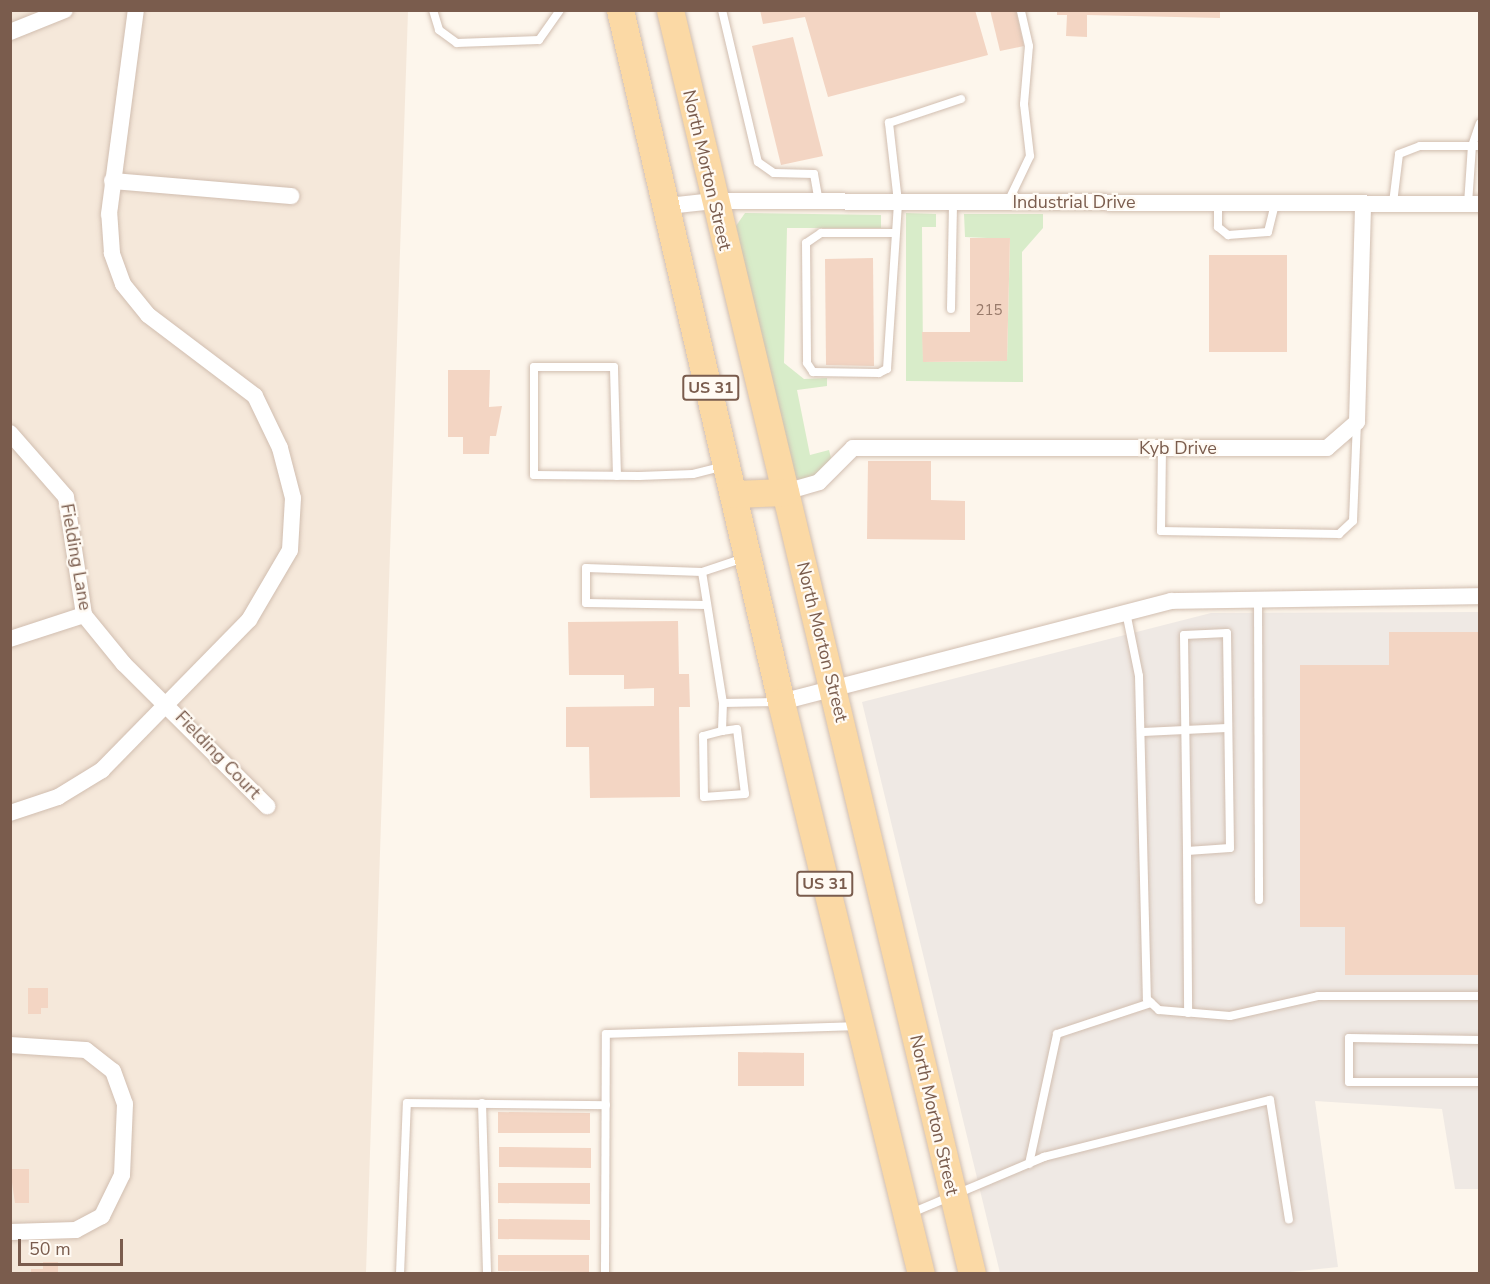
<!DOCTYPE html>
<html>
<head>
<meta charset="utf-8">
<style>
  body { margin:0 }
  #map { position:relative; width:1490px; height:1284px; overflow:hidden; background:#fdf6ec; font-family:"Nunito Sans",sans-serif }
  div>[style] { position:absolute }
  .residential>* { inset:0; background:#f5e8da }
  .industrial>* { inset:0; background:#efe9e4 }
  .green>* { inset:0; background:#d8ecc9 }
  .building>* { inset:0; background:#f3d5c3 }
  .roads { filter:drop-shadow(0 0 2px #d1beb0) drop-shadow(0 0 2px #d1beb0) }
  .service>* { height:8px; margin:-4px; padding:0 4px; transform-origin:4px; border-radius:4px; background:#fff }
  .minor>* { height:16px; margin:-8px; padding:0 8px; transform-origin:8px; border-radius:8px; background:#fff }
  .primary>* { height:27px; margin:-13.5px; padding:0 13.5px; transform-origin:13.5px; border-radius:13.5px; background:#fbd9a5 }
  span { translate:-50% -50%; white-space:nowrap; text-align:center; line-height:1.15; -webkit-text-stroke:4.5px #fffaf3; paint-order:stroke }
  .number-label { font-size:15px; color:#987a6a }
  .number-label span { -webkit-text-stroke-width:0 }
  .shield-label span { padding:2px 4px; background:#fffaf3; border:2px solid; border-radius:4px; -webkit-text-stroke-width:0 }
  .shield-label { font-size:16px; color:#7a5c4d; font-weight:700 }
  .street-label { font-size:18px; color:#7a5c4d }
  .frame { position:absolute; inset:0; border:12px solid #7a5c4d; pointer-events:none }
  .scale { position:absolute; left:18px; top:1239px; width:105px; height:27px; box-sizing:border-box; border:3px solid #7a5c4d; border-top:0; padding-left:8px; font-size:18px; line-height:21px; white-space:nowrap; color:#7a5c4d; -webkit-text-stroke:4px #fffaf3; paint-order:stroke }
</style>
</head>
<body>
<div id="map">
  <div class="residential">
    <i style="clip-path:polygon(10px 11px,408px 11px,366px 1273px,11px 1273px)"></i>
  </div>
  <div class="industrial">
    <i style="clip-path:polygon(1479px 612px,1479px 1189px,1455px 1189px,1442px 1109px,1315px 1101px,1338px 1267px,1271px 1274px,1000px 1273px,862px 702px,1211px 613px)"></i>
  </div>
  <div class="green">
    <i style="clip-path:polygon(745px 213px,881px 215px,881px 228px,787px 228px,784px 363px,804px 379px,827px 378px,827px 386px,797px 390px,810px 455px,829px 450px,831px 458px,815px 480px,801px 482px,791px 473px,736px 226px)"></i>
    <i style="clip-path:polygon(906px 213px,936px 214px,936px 227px,922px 227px,923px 362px,1007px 361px,1010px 239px,965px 237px,964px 214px,1043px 214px,1043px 228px,1022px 252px,1023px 382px,906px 381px)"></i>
  </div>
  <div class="building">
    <i style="clip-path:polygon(760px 10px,975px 10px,988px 55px,828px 97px,805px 17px,763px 24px)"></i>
    <i style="clip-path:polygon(990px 10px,1016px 10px,1024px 46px,1000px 51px)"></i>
    <i style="clip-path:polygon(1057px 10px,1220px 10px,1220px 18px,1087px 15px,1087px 37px,1066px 36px,1067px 15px,1057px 15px)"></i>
    <i style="clip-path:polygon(793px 37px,823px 156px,781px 165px,752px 46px)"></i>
    <i style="clip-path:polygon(970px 238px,1010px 238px,1007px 361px,923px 362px,922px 332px,970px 332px)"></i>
    <i style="clip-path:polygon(1209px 255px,1287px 255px,1287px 352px,1209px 352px)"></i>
    <i style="clip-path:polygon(873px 258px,874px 366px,826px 365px,825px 259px)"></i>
    <i style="clip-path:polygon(448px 370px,490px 370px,489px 407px,502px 406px,496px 436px,490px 436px,489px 454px,463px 454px,463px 437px,448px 437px)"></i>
    <i style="clip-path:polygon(868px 461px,931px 461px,931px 500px,965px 501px,965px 540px,867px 539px)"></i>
    <i style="clip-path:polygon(678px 621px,679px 674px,689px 674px,690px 707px,679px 707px,680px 797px,590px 798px,589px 747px,566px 747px,566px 707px,654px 706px,654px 688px,624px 689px,624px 675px,569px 675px,568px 622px)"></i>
    <i style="clip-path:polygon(1389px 632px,1480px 632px,1480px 975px,1345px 975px,1345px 927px,1300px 927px,1300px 665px,1389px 665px)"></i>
    <i style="clip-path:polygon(28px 988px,48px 988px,48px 1008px,41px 1008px,41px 1014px,28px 1014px)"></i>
    <i style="clip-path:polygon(738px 1052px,804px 1053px,804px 1086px,738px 1086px)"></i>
    <i style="clip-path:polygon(498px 1112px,590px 1113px,590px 1133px,498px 1133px)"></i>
    <i style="clip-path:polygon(499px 1147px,591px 1148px,591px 1168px,499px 1167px)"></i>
    <i style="clip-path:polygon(10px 1169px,29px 1169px,29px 1203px,15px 1203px)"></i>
    <i style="clip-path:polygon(498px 1183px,590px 1183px,590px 1204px,498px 1203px)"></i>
    <i style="clip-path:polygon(498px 1219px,590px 1220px,590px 1240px,498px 1239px)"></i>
    <i style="clip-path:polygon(498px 1255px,589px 1255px,589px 1272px,498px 1271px)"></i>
    <i style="clip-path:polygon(43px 1262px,58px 1262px,58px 1274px,31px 1274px,31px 1269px,43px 1269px)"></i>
  </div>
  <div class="roads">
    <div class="service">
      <i style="left:433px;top:10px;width:21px;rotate:73deg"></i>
      <i style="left:439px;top:30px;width:22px;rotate:36deg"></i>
      <i style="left:457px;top:43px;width:82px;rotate:-2.1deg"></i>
      <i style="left:539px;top:40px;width:37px;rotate:-55deg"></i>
      <i style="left:722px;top:10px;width:156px;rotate:76.7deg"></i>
      <i style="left:758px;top:162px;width:19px;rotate:35deg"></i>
      <i style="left:774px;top:173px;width:40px;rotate:1.4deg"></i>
      <i style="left:814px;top:174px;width:27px;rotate:80deg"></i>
      <i style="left:1008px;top:202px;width:51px;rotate:-64.4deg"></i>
      <i style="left:1030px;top:156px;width:52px;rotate:-96.6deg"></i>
      <i style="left:1024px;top:104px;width:58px;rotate:-85.1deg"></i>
      <i style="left:1029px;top:46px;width:37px;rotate:-103deg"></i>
      <i style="left:1218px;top:203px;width:24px;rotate:90deg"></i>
      <i style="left:1218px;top:227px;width:13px;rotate:39deg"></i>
      <i style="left:1228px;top:235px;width:40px;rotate:-4.3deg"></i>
      <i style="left:1268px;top:232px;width:30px;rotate:-76deg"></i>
      <i style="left:1393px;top:203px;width:49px;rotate:-83deg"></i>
      <i style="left:1399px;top:154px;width:22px;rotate:-21deg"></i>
      <i style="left:1420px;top:146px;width:60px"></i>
      <i style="left:1468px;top:204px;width:58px;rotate:-86.1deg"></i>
      <i style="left:1472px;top:146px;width:24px;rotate:-71deg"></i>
      <i style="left:894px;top:233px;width:73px;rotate:180deg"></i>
      <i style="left:821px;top:233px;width:18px;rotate:146deg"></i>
      <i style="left:806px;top:243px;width:120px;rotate:89.5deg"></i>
      <i style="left:807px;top:363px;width:11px;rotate:56deg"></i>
      <i style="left:813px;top:372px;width:66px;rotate:0.9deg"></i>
      <i style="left:879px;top:373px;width:9px;rotate:-27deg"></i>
      <i style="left:887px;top:369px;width:167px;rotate:-86.2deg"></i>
      <i style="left:898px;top:202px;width:80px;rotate:-96.5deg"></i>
      <i style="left:889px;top:123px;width:76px;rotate:-18.4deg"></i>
      <i style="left:951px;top:309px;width:107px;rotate:-88.9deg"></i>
      <i style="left:1162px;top:448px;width:83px;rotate:90.7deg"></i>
      <i style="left:1161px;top:531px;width:178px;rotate:1deg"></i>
      <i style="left:1339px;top:534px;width:19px;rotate:-43deg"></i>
      <i style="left:1353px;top:521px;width:98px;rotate:-87.7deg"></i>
      <i style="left:617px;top:476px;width:109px;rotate:-91.6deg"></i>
      <i style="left:614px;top:367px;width:80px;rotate:180deg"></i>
      <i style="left:534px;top:367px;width:108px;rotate:90deg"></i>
      <i style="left:534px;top:475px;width:105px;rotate:0.5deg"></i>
      <i style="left:639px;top:476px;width:54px;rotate:-2.1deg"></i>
      <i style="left:693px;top:474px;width:30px;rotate:-14deg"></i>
      <i style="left:702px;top:572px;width:44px;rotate:-18.4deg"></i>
      <i style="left:1258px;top:599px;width:301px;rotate:89.8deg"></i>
      <i style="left:707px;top:605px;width:121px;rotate:-179.1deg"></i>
      <i style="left:586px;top:603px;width:35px;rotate:-90deg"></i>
      <i style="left:586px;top:568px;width:116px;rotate:2deg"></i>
      <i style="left:702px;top:572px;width:133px;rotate:80.9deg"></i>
      <i style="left:723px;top:703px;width:54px;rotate:-1.1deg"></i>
      <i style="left:1126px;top:612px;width:65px;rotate:78.5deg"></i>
      <i style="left:1139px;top:676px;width:323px;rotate:88.6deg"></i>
      <i style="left:1147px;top:999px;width:16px;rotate:43deg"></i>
      <i style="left:1159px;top:1010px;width:71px;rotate:4.8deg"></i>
      <i style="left:1230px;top:1016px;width:90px;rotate:-12.8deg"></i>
      <i style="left:1318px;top:996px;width:162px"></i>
      <i style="left:722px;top:731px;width:15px;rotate:-8deg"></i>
      <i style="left:737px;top:729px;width:65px;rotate:83deg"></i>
      <i style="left:745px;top:794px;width:41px;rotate:175.8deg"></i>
      <i style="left:704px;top:797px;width:61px;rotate:-90.9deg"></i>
      <i style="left:703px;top:736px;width:20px;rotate:-15deg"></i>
      <i style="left:722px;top:731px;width:28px;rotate:-88deg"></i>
      <i style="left:1142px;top:732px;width:86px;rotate:-2.7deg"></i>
      <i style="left:1187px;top:851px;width:216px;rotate:-90.8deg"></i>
      <i style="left:1184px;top:635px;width:43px;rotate:-2.7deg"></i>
      <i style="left:1227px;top:633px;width:215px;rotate:89.2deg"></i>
      <i style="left:1230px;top:848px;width:43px;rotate:176deg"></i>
      <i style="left:1187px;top:851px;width:162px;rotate:89.6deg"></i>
      <i style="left:1480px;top:1040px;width:131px;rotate:-179.1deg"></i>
      <i style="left:1349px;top:1038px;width:44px;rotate:90deg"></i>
      <i style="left:1349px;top:1082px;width:131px"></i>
      <i style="left:482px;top:1103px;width:171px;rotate:88.3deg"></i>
      <i style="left:1029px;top:1164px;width:133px;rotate:-77.8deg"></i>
      <i style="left:1057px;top:1034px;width:99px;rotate:-18.3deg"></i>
      <i style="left:909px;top:1214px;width:147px;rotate:-22.9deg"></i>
      <i style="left:1044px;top:1157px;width:233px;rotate:-14.2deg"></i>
      <i style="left:1270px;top:1100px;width:121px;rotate:81deg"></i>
      <i style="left:400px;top:1274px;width:171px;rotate:-87.7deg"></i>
      <i style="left:407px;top:1103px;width:199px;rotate:0.6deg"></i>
      <i style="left:605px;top:1274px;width:240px;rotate:-89.8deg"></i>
      <i style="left:606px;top:1034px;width:250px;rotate:-1.8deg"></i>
    </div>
    <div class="minor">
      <i style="left:10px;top:32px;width:59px;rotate:-21.8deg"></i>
      <i style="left:112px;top:181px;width:180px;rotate:4.8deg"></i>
      <i style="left:668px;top:206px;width:46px;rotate:-6.2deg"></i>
      <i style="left:714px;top:201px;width:766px;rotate:0.22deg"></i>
      <i style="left:10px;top:433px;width:85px;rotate:48.8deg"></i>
      <i style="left:66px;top:497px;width:119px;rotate:81.3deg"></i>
      <i style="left:84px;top:615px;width:63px;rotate:50.8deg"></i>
      <i style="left:124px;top:664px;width:202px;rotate:44.8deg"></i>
      <i style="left:785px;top:492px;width:35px;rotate:-16deg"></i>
      <i style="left:819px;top:482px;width:48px;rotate:-45deg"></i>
      <i style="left:853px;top:448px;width:474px"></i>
      <i style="left:1327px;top:448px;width:40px;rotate:-41deg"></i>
      <i style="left:1357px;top:422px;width:219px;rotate:-88.4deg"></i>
      <i style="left:10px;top:639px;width:78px;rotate:-18deg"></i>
      <i style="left:781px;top:702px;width:403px;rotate:-14.5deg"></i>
      <i style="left:1171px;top:601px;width:309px;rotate:-0.9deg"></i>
      <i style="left:10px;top:813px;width:51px;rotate:-18.4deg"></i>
      <i style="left:58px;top:797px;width:52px;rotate:-31.5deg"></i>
      <i style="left:102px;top:770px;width:210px;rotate:-45.6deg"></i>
      <i style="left:249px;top:620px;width:81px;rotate:-59.6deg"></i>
      <i style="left:290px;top:550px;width:52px;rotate:-86.7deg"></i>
      <i style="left:293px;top:498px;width:52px;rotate:-104.6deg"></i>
      <i style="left:280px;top:448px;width:58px;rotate:-115.7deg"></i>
      <i style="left:255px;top:396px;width:134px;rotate:-142.9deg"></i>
      <i style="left:148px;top:315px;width:40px;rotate:-129deg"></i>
      <i style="left:123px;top:284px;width:33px;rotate:-110deg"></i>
      <i style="left:112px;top:253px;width:39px;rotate:-94deg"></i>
      <i style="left:109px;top:214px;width:206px;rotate:-82.5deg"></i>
      <i style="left:10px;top:1045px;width:76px;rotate:3.8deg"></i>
      <i style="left:86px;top:1050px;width:34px;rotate:38deg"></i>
      <i style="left:113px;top:1071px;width:35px;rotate:70deg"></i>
      <i style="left:125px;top:1104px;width:71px;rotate:92.4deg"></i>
      <i style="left:122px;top:1175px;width:46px;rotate:116deg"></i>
      <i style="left:102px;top:1216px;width:30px;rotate:152deg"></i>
      <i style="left:76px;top:1230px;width:66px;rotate:178.3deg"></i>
    </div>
    <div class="primary">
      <i style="left:620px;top:10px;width:710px;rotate:76.9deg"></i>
      <i style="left:781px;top:702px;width:589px;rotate:76.25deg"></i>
      <i style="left:670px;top:10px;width:1300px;rotate:76.56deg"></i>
      <i style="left:734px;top:494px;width:51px;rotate:-2.2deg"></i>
    </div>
  </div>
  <div class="number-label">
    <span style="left:989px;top:311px">215</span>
  </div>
  <div class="shield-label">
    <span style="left:711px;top:388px">US 31</span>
    <span style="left:825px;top:884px">US 31</span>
  </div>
  <div class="street-label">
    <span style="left:707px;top:170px;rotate:77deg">North Morton Street</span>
    <span style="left:1074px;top:202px">Industrial Drive</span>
    <span style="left:1178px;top:448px">Kyb Drive</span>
    <span style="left:76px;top:557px;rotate:80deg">Fielding Lane</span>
    <span style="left:822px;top:642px;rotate:76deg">North Morton Street</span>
    <span style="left:218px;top:755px;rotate:46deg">Fielding Court</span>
    <span style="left:934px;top:1115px;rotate:77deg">North Morton Street</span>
  </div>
  <div class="frame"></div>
  <div class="scale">50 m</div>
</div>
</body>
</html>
